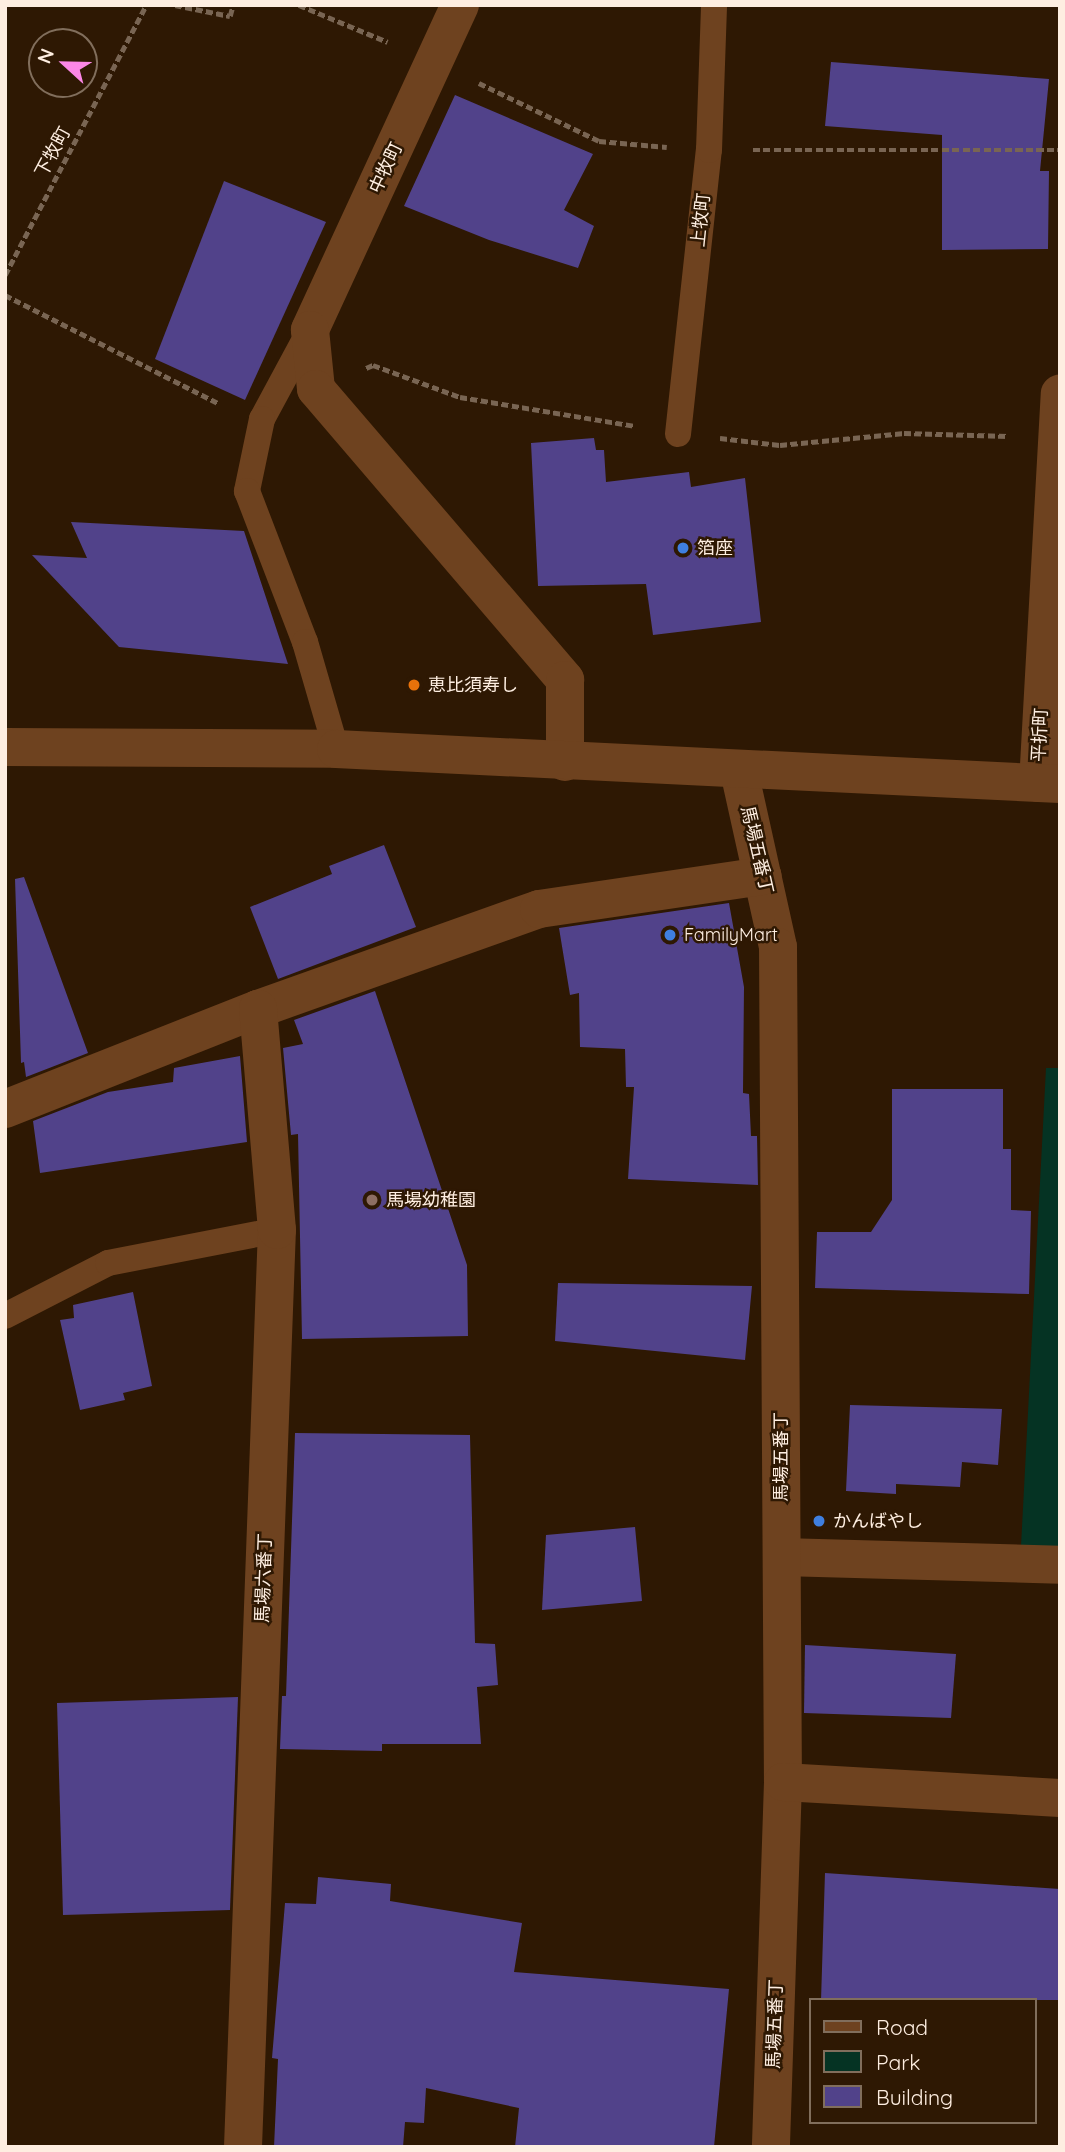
<!DOCTYPE html>
<html>
<head>
<meta charset="utf-8">
<style>
  body { margin:0 }
  #map { position:relative; width:1065px; height:2152px; overflow:hidden; background:#2e1803; font-family:Quicksand,"Noto Sans JP",sans-serif }
  div>[style] { position:absolute }
  .green>* { inset:0; background:#053323 }
  .building>* { inset:0; background:#51428a }
  .path>* { height:4.5px; margin-top:-2.25px; transform-origin:0; background:repeating-linear-gradient(90deg,#796553 0 7px,transparent 0 10.5px) }
  .service>* { height:26px; margin:-13px; padding:0 13px; transform-origin:13px; border-radius:13px; background:#6e421f }
  .pedestrian>* { height:38px; margin:-19px; padding:0 19px; transform-origin:19px; border-radius:19px; background:#6e421f }
  .minor>* { height:38px; margin:-19px; padding:0 19px; transform-origin:19px; border-radius:19px; background:#6e421f }
  .tertiary>* { height:38px; margin:-19px; padding:0 19px; transform-origin:19px; border-radius:19px; background:#6e421f }
  .dots>* { width:19px; height:19px; translate:-50% -50%; box-sizing:border-box; border:4px solid #2e1803; border-radius:50% }
  span { translate:-50% -50%; white-space:nowrap; text-align:center; line-height:1.15; -webkit-text-stroke:5px #2e1803; paint-order:stroke }
  .street-label { font-size:18px; color:#feeee1 }
  .poi-label { font-size:18px; color:#feeee1 }
  .left { translate:0 -50%; text-align:left }
  .frame { position:absolute; inset:0; border:7px solid #feeee1; pointer-events:none }
  .legend { position:absolute; left:809px; top:1998px; width:228px; height:126px; box-sizing:border-box; background:#2e1803; border:2px solid #816e5c; margin:0; padding:9px 12px; list-style:none; font-size:21px; color:#feeee1 }
  .legend li { display:flex; align-items:center; gap:14px; height:35px }
  .legend b { width:35px; border:2px solid #816e5c }
  .north { position:absolute; left:28px; top:28px; width:70px; height:70px; box-sizing:border-box; background:#2e1803; border:2px solid #816e5c; border-radius:50%; rotate:292deg; font-size:19px; font-weight:700; line-height:28px; text-align:center; color:#feeee1 }
  .north::after { content:''; display:block; margin:auto; width:24px; height:32px; background:#fb87e6; clip-path:polygon(50% 0,100% 100%,50% 72%,0 100%) }
</style>
</head>
<body>
<div id="map">
  <div class="green">
    <i style="clip-path:polygon(1046px 1068px,1060px 1068px,1060px 1565px,1020px 1565px)"></i>
  </div>
  <div class="building">
    <i style="clip-path:polygon(831px 62px,1049px 79px,1040px 171px,1049px 171px,1048px 249px,942px 250px,942px 135px,825px 126px)"></i>
    <i style="clip-path:polygon(455px 95px,593px 154px,564px 210px,594px 226px,578px 268px,489px 240px,404px 206px)"></i>
    <i style="clip-path:polygon(224px 181px,326px 222px,245px 400px,155px 359px)"></i>
    <i style="clip-path:polygon(594px 438px,596px 450px,604px 450px,606px 482px,689px 472px,691px 487px,745px 478px,761px 622px,653px 635px,646px 584px,538px 586px,531px 443px)"></i>
    <i style="clip-path:polygon(71px 522px,244px 531px,288px 664px,119px 647px,32px 555px,87px 558px)"></i>
    <i style="clip-path:polygon(384px 845px,416px 927px,278px 979px,250px 907px,332px 874px,329px 866px)"></i>
    <i style="clip-path:polygon(24px 877px,88px 1053px,26px 1077px,24px 1062px,21px 1063px,15px 879px)"></i>
    <i style="clip-path:polygon(729px 903px,744px 987px,743px 1093px,749px 1094px,751px 1136px,757px 1136px,758px 1185px,628px 1179px,634px 1087px,626px 1087px,625px 1049px,580px 1047px,579px 993px,570px 995px,559px 928px)"></i>
    <i style="clip-path:polygon(375px 991px,467px 1265px,468px 1336px,302px 1339px,298px 1134px,291px 1135px,283px 1048px,303px 1044px,294px 1020px)"></i>
    <i style="clip-path:polygon(240px 1056px,247px 1142px,40px 1173px,33px 1121px,108px 1092px,173px 1082px,174px 1068px)"></i>
    <i style="clip-path:polygon(892px 1089px,1003px 1089px,1003px 1149px,1011px 1149px,1011px 1210px,1031px 1211px,1029px 1294px,815px 1288px,817px 1232px,871px 1232px,892px 1200px)"></i>
    <i style="clip-path:polygon(558px 1283px,752px 1286px,745px 1360px,555px 1341px)"></i>
    <i style="clip-path:polygon(133px 1292px,152px 1386px,123px 1393px,125px 1400px,80px 1410px,60px 1320px,74px 1318px,73px 1305px)"></i>
    <i style="clip-path:polygon(850px 1405px,1002px 1409px,998px 1465px,962px 1462px,960px 1487px,896px 1484px,896px 1494px,846px 1491px)"></i>
    <i style="clip-path:polygon(295px 1433px,470px 1435px,475px 1643px,495px 1644px,498px 1685px,477px 1687px,481px 1744px,382px 1744px,382px 1751px,280px 1749px,282px 1696px,286px 1696px)"></i>
    <i style="clip-path:polygon(635px 1527px,642px 1601px,542px 1610px,546px 1535px)"></i>
    <i style="clip-path:polygon(805px 1645px,956px 1654px,951px 1718px,804px 1713px)"></i>
    <i style="clip-path:polygon(238px 1697px,230px 1910px,63px 1915px,57px 1703px)"></i>
    <i style="clip-path:polygon(825px 1873px,1060px 1889px,1060px 2000px,821px 2000px)"></i>
    <i style="clip-path:polygon(318px 1877px,391px 1884px,390px 1901px,522px 1923px,514px 1972px,729px 1989px,714px 2147px,515px 2147px,519px 2108px,426px 2088px,424px 2123px,405px 2122px,403px 2147px,274px 2147px,278px 2059px,272px 2058px,285px 1903px,316px 1904px)"></i>
  </div>
  <div class="path">
    <i style="left:175px;top:5px;width:56px;rotate:11.3deg"></i>
    <i style="left:230px;top:16px;width:11px;rotate:-75deg"></i>
    <i style="left:299px;top:5px;width:96px;rotate:22.6deg"></i>
    <i style="left:479px;top:83px;width:133px;rotate:25.8deg"></i>
    <i style="left:599px;top:141px;width:68px;rotate:5deg"></i>
    <i style="left:753px;top:150px;width:307px"></i>
    <i style="left:5px;top:275px;width:305px;rotate:-62.4deg"></i>
    <i style="left:5px;top:295px;width:241px;rotate:26.9deg"></i>
    <i style="left:366px;top:368px;width:8px;rotate:-23deg"></i>
    <i style="left:373px;top:365px;width:93px;rotate:20.2deg"></i>
    <i style="left:460px;top:397px;width:177px;rotate:9.4deg"></i>
    <i style="left:720px;top:438px;width:60px;rotate:6.7deg"></i>
    <i style="left:780px;top:445px;width:125px;rotate:-5.5deg"></i>
    <i style="left:904px;top:433px;width:104px;rotate:1.7deg"></i>
  </div>
  <div class="service">
    <i style="left:310px;top:330px;width:101px;rotate:118.3deg"></i>
    <i style="left:262px;top:419px;width:74px;rotate:101.8deg"></i>
    <i style="left:247px;top:491px;width:162px;rotate:69deg"></i>
    <i style="left:305px;top:642px;width:111px;rotate:73.8deg"></i>
    <i style="left:678px;top:434px;width:286px;rotate:-83.8deg"></i>
    <i style="left:709px;top:150px;width:145px;rotate:-88deg"></i>
    <i style="left:5px;top:1316px;width:116px;rotate:-27.2deg"></i>
    <i style="left:108px;top:1263px;width:172px;rotate:-11deg"></i>
  </div>
  <div class="pedestrian">
    <i style="left:782px;top:1557px;width:278px;rotate:1.6deg"></i>
  </div>
  <div class="minor">
    <i style="left:460px;top:5px;width:358px;rotate:114.8deg"></i>
    <i style="left:310px;top:330px;width:59px;rotate:84.2deg"></i>
    <i style="left:316px;top:389px;width:383px;rotate:49.4deg"></i>
    <i style="left:565px;top:680px;width:82px;rotate:90deg"></i>
    <i style="left:739px;top:771px;width:180px;rotate:77.5deg"></i>
    <i style="left:778px;top:947px;width:835px;rotate:89.66deg"></i>
    <i style="left:783px;top:1782px;width:365px;rotate:91.9deg"></i>
    <i style="left:1038px;top:783px;width:390px;rotate:-86.8deg"></i>
    <i style="left:5px;top:1109px;width:272px;rotate:-21.6deg"></i>
    <i style="left:258px;top:1009px;width:298px;rotate:-19.6deg"></i>
    <i style="left:539px;top:909px;width:226px;rotate:-8.4deg"></i>
    <i style="left:783px;top:1782px;width:277px;rotate:3.3deg"></i>
    <i style="left:243px;top:2147px;width:918px;rotate:-87.88deg"></i>
    <i style="left:277px;top:1230px;width:222px;rotate:-94.9deg"></i>
  </div>
  <div class="tertiary">
    <i style="left:5px;top:747px;width:331px;rotate:0.3deg"></i>
    <i style="left:336px;top:749px;width:725px;rotate:2.77deg"></i>
  </div>
  <div class="dots">
    <i style="left:683px;top:548px;background:#3f7fe0"></i>
    <i style="left:414px;top:685px;background:#e8710a"></i>
    <i style="left:670px;top:935px;background:#3f7fe0"></i>
    <i style="left:372px;top:1200px;background:#8d6e63"></i>
    <i style="left:819px;top:1521px;background:#3f7fe0"></i>
  </div>
  <div class="street-label">
    <span style="left:53px;top:152px;rotate:-62deg">下牧町</span>
    <span style="left:386px;top:168px;rotate:-65deg">中牧町</span>
    <span style="left:701px;top:220px;rotate:-84deg">上牧町</span>
    <span style="left:1040px;top:735px;rotate:-87deg">平折町</span>
    <span style="left:757px;top:850px;rotate:77deg">馬場五番丁</span>
    <span style="left:781px;top:1457px;rotate:-90deg">馬場五番丁</span>
    <span style="left:264px;top:1578px;rotate:-88deg">馬場六番丁</span>
    <span style="left:775px;top:2024px;rotate:-88deg">馬場五番丁</span>
  </div>
  <div class="poi-label">
    <span class="left" style="left:697px;top:548px">箔座</span>
    <span class="left" style="left:428px;top:685px">恵比須寿し</span>
    <span class="left" style="left:684px;top:935px">FamilyMart</span>
    <span class="left" style="left:386px;top:1200px">馬場幼稚園</span>
    <span class="left" style="left:833px;top:1521px">かんばやし</span>
  </div>
  <div class="frame"></div>
  <ul class="legend">
  <li><b style="height:9px;background:#6e421f"></b>Road</li>
  <li><b style="height:19px;background:#053323"></b>Park</li>
  <li><b style="height:19px;background:#51428a"></b>Building</li>
  </ul>
  <div class="north">N</div>
</div>
</body>
</html>
